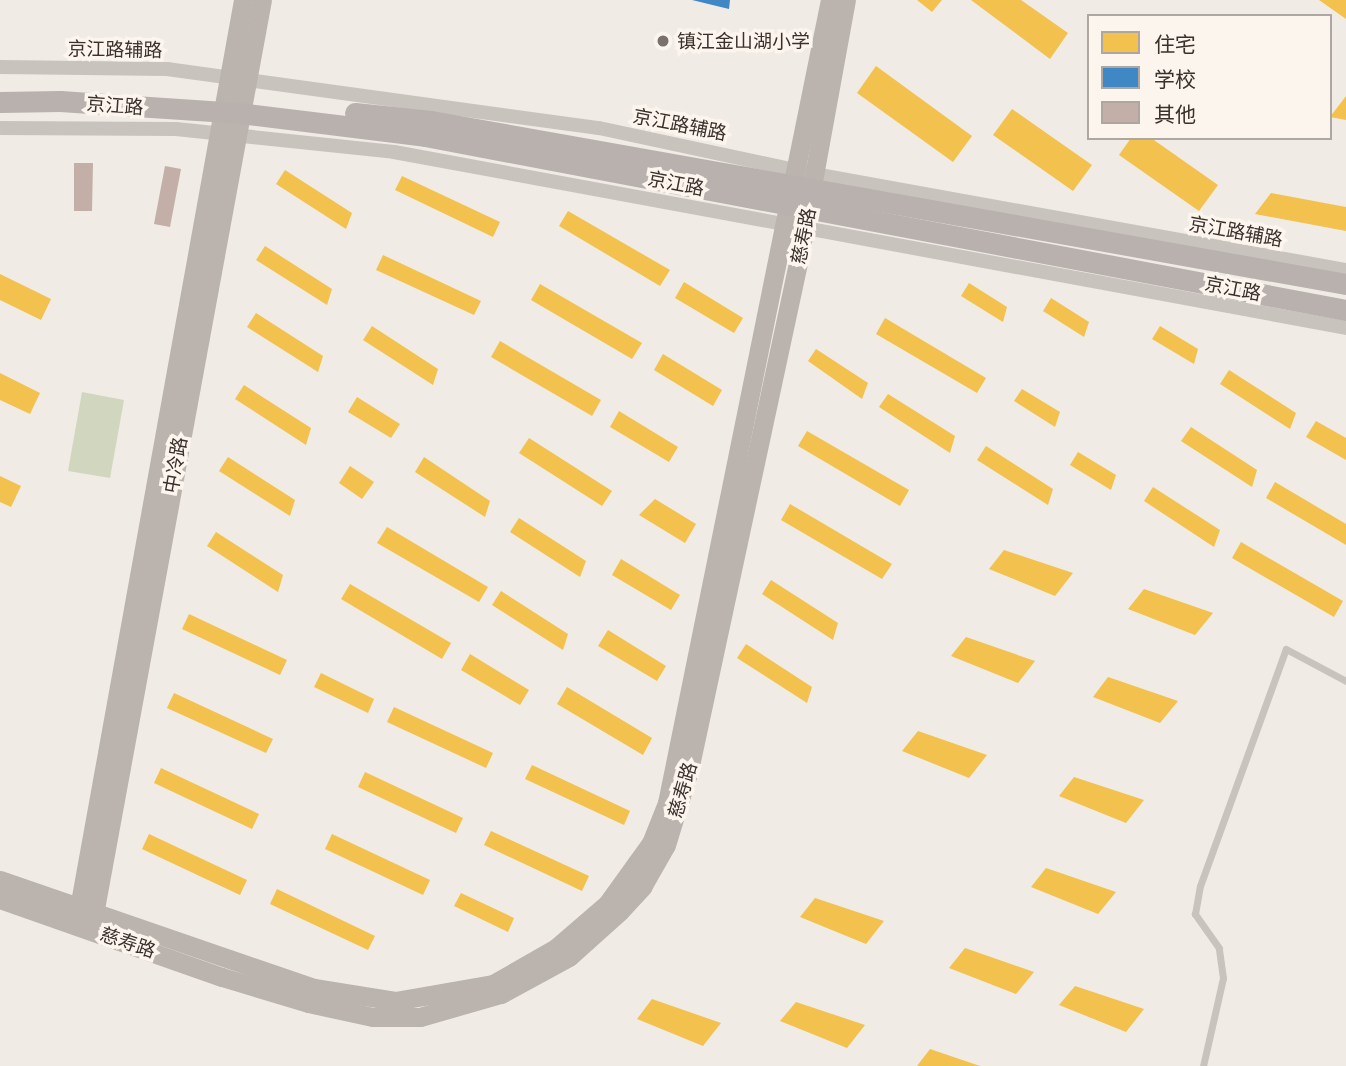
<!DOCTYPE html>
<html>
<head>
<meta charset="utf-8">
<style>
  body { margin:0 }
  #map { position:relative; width:1346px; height:1066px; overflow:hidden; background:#f0ebe5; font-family:Lato,"Noto Sans SC",sans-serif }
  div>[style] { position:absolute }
  .green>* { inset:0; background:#d1d6bf }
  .homes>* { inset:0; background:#f2c14e }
  .schools>* { inset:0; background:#3f88c5 }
  .building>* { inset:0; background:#c3afa7 }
  .lane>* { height:7px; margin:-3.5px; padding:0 3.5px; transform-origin:3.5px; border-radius:3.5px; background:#c9c3be }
  .street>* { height:14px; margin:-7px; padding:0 7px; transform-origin:7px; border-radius:7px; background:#c9c3be }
  .secondary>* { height:19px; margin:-9.5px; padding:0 9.5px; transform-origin:9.5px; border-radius:9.5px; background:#bab3ae }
  .primary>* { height:21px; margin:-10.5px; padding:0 10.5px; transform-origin:10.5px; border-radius:10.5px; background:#b8b1ad }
  .dots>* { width:19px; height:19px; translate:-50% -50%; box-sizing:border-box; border:4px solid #fbf5ee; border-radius:50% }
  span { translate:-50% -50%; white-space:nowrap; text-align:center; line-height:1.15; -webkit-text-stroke:7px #fbf5ee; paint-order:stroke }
  .poi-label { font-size:19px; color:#3b302b }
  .left { translate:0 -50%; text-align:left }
  .street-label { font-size:19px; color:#3b302b }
  .legend { position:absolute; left:1087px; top:14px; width:245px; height:126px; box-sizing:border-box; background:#fbf5ee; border:2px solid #aea6a0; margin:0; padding:9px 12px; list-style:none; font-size:21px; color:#3b302b }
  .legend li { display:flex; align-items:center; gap:14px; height:35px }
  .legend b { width:35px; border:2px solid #aea6a0 }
</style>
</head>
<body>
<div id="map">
  <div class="green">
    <i style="clip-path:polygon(82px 392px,124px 400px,110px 478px,68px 471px)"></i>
  </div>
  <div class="homes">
    <i style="clip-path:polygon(917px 0,942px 0,932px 12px)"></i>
    <i style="clip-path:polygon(971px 0,1021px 0,1068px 33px,1050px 59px)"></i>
    <i style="clip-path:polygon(1319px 0,1346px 0,1346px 19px)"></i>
    <i style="clip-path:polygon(876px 66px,972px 136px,953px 162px,857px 93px)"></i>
    <i style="clip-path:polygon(1346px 96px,1346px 120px,1330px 117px)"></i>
    <i style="clip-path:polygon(1012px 109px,1092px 165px,1073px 191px,993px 135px)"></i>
    <i style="clip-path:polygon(1131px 138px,1151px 138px,1218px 185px,1199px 211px,1119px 155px)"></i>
    <i style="clip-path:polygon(285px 170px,352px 213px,346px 229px,276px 184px)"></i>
    <i style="clip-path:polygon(402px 176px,500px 222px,493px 237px,395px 190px)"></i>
    <i style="clip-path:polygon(1271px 193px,1346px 207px,1346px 231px,1255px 214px)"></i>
    <i style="clip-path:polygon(568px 211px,670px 270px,660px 286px,559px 226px)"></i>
    <i style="clip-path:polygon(265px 246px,332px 289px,327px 305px,256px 260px)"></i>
    <i style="clip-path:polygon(383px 255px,481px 301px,474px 315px,376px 270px)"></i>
    <i style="clip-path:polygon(0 274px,51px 299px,41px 320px,0 300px)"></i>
    <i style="clip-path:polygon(684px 282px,743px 318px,734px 333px,675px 298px)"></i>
    <i style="clip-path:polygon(969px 283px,1007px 307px,1003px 322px,961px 296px)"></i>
    <i style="clip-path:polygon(540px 284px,642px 343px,632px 359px,531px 300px)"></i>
    <i style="clip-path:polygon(1051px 298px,1089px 322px,1084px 337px,1043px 311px)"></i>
    <i style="clip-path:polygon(256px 313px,323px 356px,318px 372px,247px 327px)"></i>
    <i style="clip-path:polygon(885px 318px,986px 378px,977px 393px,876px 334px)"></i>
    <i style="clip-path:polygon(372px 326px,438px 369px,433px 385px,363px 340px)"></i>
    <i style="clip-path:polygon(1160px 326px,1198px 349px,1194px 364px,1152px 339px)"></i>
    <i style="clip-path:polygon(500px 341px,601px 400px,592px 416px,491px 357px)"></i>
    <i style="clip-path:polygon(816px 349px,868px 383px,862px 399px,808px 361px)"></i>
    <i style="clip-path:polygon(663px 354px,722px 390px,713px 406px,654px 370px)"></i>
    <i style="clip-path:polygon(1229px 370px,1296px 413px,1290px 429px,1220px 384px)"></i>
    <i style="clip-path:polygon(0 373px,40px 393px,30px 414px,0 400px)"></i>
    <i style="clip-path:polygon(244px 385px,311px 428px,306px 445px,235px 399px)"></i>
    <i style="clip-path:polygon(1022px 389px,1060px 412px,1055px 427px,1014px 401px)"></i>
    <i style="clip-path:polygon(888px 394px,955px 436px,950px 453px,879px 407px)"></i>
    <i style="clip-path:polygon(357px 397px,400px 424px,391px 438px,348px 412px)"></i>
    <i style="clip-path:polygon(619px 411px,678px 447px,669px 462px,610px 427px)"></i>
    <i style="clip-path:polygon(1316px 421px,1346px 438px,1346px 460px,1306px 437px)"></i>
    <i style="clip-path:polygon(1191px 427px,1257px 470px,1252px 487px,1181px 441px)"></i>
    <i style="clip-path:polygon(807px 431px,909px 490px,900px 506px,798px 446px)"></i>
    <i style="clip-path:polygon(529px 438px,612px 491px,602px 506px,519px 453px)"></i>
    <i style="clip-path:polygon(986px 446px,1053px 489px,1048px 505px,977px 460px)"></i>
    <i style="clip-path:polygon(1078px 452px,1116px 475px,1111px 490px,1070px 465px)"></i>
    <i style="clip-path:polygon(228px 457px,295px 500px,290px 516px,219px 471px)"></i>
    <i style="clip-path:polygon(424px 457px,490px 501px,485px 517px,415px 472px)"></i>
    <i style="clip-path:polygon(350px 466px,374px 482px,362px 499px,339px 483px)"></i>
    <i style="clip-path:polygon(0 476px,21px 486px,11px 507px,0 502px)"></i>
    <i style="clip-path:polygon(1275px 482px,1346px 524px,1346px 545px,1266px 498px)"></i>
    <i style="clip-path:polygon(1153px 487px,1220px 530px,1214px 547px,1144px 501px)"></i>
    <i style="clip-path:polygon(655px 499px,696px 524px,685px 543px,639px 515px)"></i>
    <i style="clip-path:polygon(790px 504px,892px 564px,882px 579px,781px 520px)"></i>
    <i style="clip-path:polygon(519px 518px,586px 561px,580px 577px,510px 532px)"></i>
    <i style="clip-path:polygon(387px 527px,488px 587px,479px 602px,377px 543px)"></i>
    <i style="clip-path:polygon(216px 532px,283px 575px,278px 592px,207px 546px)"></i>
    <i style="clip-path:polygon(1241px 542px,1343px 601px,1334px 617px,1232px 558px)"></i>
    <i style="clip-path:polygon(1004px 550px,1073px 573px,1055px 596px,989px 569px)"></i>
    <i style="clip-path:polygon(621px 559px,680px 595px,671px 610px,612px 575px)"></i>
    <i style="clip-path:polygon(771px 580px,838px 623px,833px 640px,762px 594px)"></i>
    <i style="clip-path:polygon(350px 584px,451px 643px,442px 659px,341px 599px)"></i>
    <i style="clip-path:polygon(1144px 589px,1213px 613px,1195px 635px,1128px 609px)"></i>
    <i style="clip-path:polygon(501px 591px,568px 634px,563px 650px,492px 605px)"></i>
    <i style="clip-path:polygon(189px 614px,287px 660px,280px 675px,182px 629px)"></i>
    <i style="clip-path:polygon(608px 630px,666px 666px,657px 681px,598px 646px)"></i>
    <i style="clip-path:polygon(966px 637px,1035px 661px,1018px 683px,951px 656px)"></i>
    <i style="clip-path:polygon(746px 644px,812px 687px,807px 703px,737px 658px)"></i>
    <i style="clip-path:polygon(470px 654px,529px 690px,520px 705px,461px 670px)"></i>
    <i style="clip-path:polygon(321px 673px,374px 699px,368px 713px,314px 687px)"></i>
    <i style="clip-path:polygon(1108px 677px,1178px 701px,1160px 723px,1093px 697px)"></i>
    <i style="clip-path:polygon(567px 687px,652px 738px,643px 755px,557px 704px)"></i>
    <i style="clip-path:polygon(174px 693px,273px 739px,266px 753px,167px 708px)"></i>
    <i style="clip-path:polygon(394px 707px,493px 753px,486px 768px,387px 722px)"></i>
    <i style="clip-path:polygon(918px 731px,987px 755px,969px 778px,902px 751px)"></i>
    <i style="clip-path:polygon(532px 765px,630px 811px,624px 825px,525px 779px)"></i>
    <i style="clip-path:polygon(161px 768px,259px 814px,252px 829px,154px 783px)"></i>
    <i style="clip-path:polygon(365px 772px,463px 818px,456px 833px,358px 787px)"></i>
    <i style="clip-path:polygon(1074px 777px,1144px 800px,1126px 823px,1059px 796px)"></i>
    <i style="clip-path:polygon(491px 831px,589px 876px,582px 891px,484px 845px)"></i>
    <i style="clip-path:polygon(149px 834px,247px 880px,240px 895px,142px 849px)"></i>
    <i style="clip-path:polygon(332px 834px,430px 880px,423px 895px,325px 849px)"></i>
    <i style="clip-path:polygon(1046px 868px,1116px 892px,1098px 914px,1031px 887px)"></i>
    <i style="clip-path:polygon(277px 889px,375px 936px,368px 950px,270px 904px)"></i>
    <i style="clip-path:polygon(461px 893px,514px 918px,508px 932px,454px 906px)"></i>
    <i style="clip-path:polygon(815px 898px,884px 921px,866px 944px,800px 917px)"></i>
    <i style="clip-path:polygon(965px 948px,1034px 972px,1016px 994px,949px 968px)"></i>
    <i style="clip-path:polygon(1075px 986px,1144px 1009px,1126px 1032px,1059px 1005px)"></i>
    <i style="clip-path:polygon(652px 999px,721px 1023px,703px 1046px,637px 1019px)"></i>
    <i style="clip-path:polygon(796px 1002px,865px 1025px,847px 1048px,780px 1021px)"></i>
    <i style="clip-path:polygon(930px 1049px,980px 1066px,917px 1066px)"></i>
  </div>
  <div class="schools">
    <i style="clip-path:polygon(692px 0,730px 0,729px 9px)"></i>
  </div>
  <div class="building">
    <i style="clip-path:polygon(74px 163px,93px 163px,92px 211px,74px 211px)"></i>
    <i style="clip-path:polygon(165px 166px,181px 169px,170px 227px,154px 224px)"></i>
  </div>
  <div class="lane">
    <i style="left:1203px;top:1066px;width:90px;rotate:-77.2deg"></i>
    <i style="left:1223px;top:978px;width:30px;rotate:-98deg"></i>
    <i style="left:1219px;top:948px;width:42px;rotate:-125.2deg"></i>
    <i style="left:1195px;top:914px;width:28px;rotate:-80deg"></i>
    <i style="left:1200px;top:886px;width:252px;rotate:-70.1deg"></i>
    <i style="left:1286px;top:649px;width:68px;rotate:28.1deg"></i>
  </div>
  <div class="street">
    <i style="left:0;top:67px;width:167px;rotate:0.7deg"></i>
    <i style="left:167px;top:69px;width:436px;rotate:7.8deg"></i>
    <i style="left:599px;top:128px;width:220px;rotate:12.1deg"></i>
    <i style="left:814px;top:174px;width:541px;rotate:10.23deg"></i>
    <i style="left:0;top:128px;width:176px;rotate:0.3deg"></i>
    <i style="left:176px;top:129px;width:219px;rotate:6deg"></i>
    <i style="left:394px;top:152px;width:968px;rotate:10.47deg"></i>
  </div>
  <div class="secondary">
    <i style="left:0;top:880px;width:332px;rotate:19deg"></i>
    <i style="left:314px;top:988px;width:82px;rotate:9.1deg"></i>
    <i style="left:395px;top:1001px;width:99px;rotate:-9.8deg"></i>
    <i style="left:493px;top:984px;width:73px;rotate:-29.7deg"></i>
    <i style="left:556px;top:948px;width:67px;rotate:-40.8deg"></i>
    <i style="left:607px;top:904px;width:75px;rotate:-54.2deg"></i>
    <i style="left:651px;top:843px;width:43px;rotate:-68.2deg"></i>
    <i style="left:667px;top:803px;width:819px;rotate:-78.53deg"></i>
    <i style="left:0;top:899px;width:235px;rotate:19.4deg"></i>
    <i style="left:222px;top:977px;width:90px;rotate:16.8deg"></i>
    <i style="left:308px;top:1003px;width:66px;rotate:12.2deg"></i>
    <i style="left:373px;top:1017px;width:47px"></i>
    <i style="left:420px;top:1017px;width:84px;rotate:-15.9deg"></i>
    <i style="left:501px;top:994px;width:77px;rotate:-28.6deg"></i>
    <i style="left:569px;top:957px;width:69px;rotate:-42deg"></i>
    <i style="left:620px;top:911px;width:33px;rotate:-47deg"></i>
    <i style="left:642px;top:887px;width:48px;rotate:-60.3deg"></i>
    <i style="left:666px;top:845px;width:78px;rotate:-73deg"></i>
    <i style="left:689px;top:770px;width:524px;rotate:-77.87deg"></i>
    <i style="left:799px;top:258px;width:262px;rotate:-79.7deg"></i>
    <i style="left:77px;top:919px;width:934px;rotate:-79.76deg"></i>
    <i style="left:92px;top:925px;width:940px;rotate:-79.59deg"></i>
  </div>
  <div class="primary">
    <i style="left:0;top:102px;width:60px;rotate:-1deg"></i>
    <i style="left:60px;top:101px;width:179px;rotate:3.8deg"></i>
    <i style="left:239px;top:113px;width:187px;rotate:7deg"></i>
    <i style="left:425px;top:136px;width:937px;rotate:10.7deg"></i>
    <i style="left:355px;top:113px;width:76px;rotate:6deg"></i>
    <i style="left:431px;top:121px;width:929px;rotate:10.1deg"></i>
  </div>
  <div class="dots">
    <i style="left:663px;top:41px;background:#7a716c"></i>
  </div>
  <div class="poi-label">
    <span class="left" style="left:677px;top:41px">镇江金山湖小学</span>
  </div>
  <div class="street-label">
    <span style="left:115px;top:49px;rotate:1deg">京江路辅路</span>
    <span style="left:115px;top:105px;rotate:4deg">京江路</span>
    <span style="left:680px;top:124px;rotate:11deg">京江路辅路</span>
    <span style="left:676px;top:183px;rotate:11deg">京江路</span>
    <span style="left:1236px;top:231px;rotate:10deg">京江路辅路</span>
    <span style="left:803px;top:236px;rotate:-79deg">慈寿路</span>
    <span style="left:1233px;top:288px;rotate:11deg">京江路</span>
    <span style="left:175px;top:465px;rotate:-80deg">中冷路</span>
    <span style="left:682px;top:790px;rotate:-74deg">慈寿路</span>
    <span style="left:128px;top:942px;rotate:19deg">慈寿路</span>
  </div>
  <ul class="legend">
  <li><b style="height:19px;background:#f2c14e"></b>住宅</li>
  <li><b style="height:19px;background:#3f88c5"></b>学校</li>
  <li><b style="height:19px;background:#c3afa7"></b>其他</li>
  </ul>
</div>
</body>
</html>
